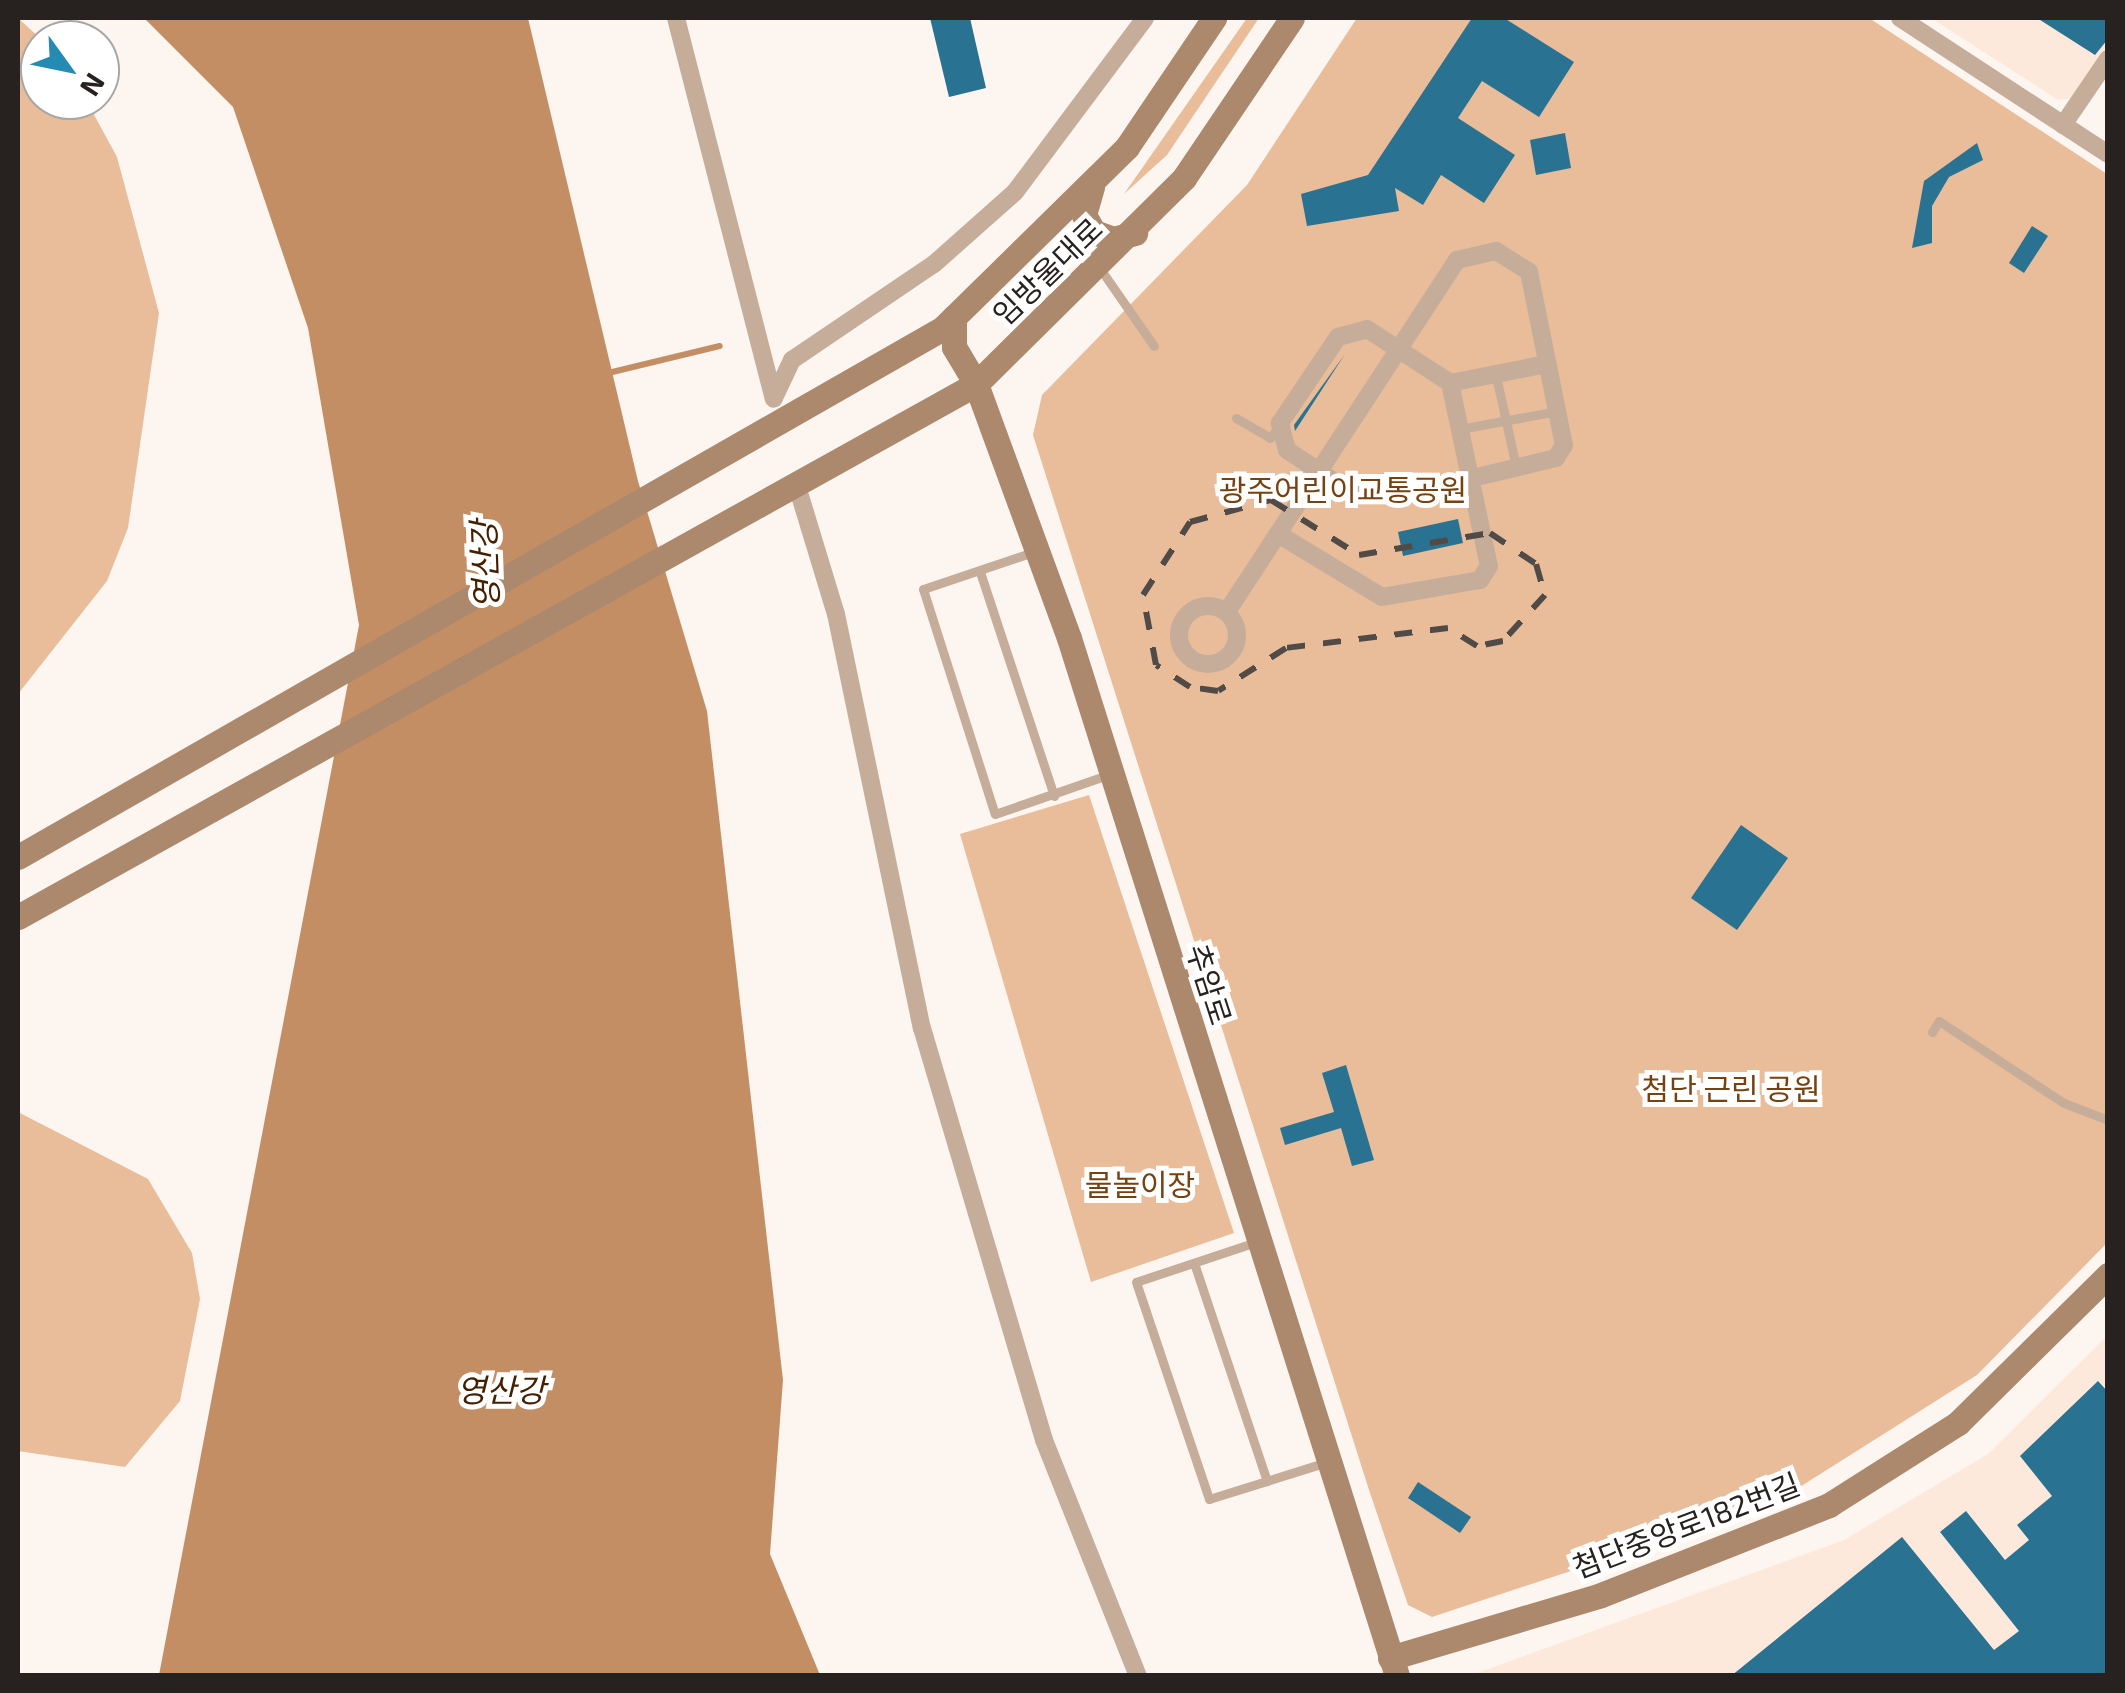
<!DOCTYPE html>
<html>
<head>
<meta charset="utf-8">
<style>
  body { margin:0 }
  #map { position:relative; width:2125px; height:1693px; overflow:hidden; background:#fdf6f0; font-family:"Exo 2","Noto Sans KR",sans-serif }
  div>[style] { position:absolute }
  .built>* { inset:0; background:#fce9db }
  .green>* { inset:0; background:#e9bc9a }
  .water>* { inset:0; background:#c48e64 }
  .stream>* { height:6px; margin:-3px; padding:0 3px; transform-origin:3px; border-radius:3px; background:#c48e64 }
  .building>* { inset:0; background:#297291 }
  .lane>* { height:9px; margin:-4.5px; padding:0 4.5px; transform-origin:4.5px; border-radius:4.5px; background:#c5ad9a }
  .street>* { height:18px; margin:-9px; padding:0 9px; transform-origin:9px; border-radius:9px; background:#c5ad9a }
  .street>.ring { margin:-9px; padding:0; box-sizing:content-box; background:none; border:18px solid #c5ad9a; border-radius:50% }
  .secondary>* { height:25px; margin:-12.5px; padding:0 12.5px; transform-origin:12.5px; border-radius:12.5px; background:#ac886d }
  .rail>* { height:6px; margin-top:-3px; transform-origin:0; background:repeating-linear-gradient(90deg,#514b48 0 18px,transparent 0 36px) }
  span { translate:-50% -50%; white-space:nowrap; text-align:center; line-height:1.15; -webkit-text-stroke:10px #fff; paint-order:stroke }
  .street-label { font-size:30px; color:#27221f }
  .park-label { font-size:30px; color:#764211 }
  .water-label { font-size:32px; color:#432000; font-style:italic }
  .frame { position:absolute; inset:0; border:20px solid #27221f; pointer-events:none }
  .north { position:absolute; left:20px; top:20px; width:100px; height:100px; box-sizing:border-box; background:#fff; border:2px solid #a9a7a5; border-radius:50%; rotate:123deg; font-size:28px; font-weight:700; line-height:40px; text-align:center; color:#27221f }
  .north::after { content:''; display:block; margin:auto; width:35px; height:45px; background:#248bb3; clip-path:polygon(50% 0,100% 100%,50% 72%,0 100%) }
</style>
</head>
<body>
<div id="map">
  <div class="built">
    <i style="clip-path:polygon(1931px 18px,2107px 18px,2107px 44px,2072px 98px,2058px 100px)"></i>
    <i style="clip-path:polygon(2107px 1336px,2107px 1675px,1469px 1676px,1844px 1540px,1988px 1454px)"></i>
  </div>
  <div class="green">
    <i style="clip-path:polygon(18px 18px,42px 40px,40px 100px,86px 100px,117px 157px,159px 313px,128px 528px,107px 581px,18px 694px)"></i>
    <i style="clip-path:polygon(1247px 18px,1259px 18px,1167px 155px,1124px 194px)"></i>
    <i style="clip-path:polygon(1357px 18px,1869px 18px,2107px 174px,2107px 1243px,1977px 1375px,1773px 1504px,1432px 1617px,1408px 1605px,1370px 1493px,1033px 435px,1042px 395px,1247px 185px)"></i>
    <i style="clip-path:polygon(1089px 795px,1234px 1233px,1091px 1282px,960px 834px)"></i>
    <i style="clip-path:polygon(18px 1112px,148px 1179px,192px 1253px,200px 1299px,180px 1401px,125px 1467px,18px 1451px)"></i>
  </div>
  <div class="water">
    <i style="clip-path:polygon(144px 18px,528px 18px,638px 481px,707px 711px,783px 1380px,770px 1554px,820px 1675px,159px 1675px,359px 625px,308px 328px,233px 107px)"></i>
  </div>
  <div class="stream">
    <i style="left:604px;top:374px;width:119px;rotate:-13.6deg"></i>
  </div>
  <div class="building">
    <i style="clip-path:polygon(930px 18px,970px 18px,986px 88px,949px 97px)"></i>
    <i style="clip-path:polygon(1472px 18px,1504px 18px,1574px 62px,1539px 117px,1482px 81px,1458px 118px,1515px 155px,1484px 203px,1441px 175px,1423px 205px,1395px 188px,1399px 211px,1307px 226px,1301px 194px,1368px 175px)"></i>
    <i style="clip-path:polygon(2037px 18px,2108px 18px,2108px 39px,2095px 55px)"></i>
    <i style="clip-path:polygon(1565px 133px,1571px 168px,1536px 175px,1530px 140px)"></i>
    <i style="clip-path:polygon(1977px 143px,1983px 160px,1949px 177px,1932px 206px,1932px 243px,1912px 248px,1924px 181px)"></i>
    <i style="clip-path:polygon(2032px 226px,2048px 236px,2024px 273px,2009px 263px)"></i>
    <i style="clip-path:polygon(1345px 354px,1295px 431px,1294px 425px)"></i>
    <i style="clip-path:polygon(1458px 519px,1463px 543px,1403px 556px,1398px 532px)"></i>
    <i style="clip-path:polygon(1741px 825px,1788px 858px,1737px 930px,1691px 898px)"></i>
    <i style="clip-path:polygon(1346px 1065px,1374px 1160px,1352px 1166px,1341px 1128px,1285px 1145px,1280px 1128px,1334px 1112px,1322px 1073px)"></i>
    <i style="clip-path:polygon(2098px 1381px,2108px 1392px,2108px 1676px,1731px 1676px,1902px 1537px,1994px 1650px,2019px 1631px,1940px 1532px,1966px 1511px,2005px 1560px,2029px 1540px,2017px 1525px,2052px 1496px,2020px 1456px)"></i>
    <i style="clip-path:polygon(1418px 1482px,1471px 1517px,1460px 1533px,1408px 1498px)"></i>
  </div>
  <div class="lane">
    <i style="left:1099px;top:267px;width:96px;rotate:55.2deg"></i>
    <i style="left:1496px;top:376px;width:93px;rotate:77.6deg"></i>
    <i style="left:1236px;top:418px;width:39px;rotate:30deg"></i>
    <i style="left:1270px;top:438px;width:17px;rotate:-54deg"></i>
    <i style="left:1460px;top:429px;width:99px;rotate:-10.5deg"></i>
    <i style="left:1036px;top:551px;width:119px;rotate:161.4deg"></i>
    <i style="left:923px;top:589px;width:236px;rotate:72.3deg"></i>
    <i style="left:995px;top:814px;width:122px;rotate:-19.2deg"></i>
    <i style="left:980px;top:572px;width:236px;rotate:71.7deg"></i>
    <i style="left:1932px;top:1032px;width:13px;rotate:-58deg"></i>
    <i style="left:1939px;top:1021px;width:149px;rotate:33.3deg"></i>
    <i style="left:2064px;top:1103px;width:47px;rotate:21.1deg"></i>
    <i style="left:1256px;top:1242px;width:126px;rotate:161.6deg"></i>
    <i style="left:1136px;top:1282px;width:229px;rotate:71.4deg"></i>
    <i style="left:1209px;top:1499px;width:124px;rotate:-17.4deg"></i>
    <i style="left:1194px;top:1263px;width:230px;rotate:71.5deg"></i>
  </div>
  <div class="street">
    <i style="left:676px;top:18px;width:393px;rotate:75.6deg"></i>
    <i style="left:1900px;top:18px;width:249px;rotate:33.2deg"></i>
    <i style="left:2063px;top:125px;width:80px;rotate:-55.7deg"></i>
    <i style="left:1496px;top:251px;width:39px;rotate:32deg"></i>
    <i style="left:1529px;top:272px;width:177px;rotate:78.6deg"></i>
    <i style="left:1564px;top:445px;width:15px;rotate:122deg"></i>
    <i style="left:1556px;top:458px;width:146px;rotate:166.5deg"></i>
    <i style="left:1414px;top:492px;width:70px;rotate:-177.5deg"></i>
    <i style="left:1344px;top:489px;width:31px;rotate:-144deg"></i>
    <i style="left:1319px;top:471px;width:252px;rotate:-56.8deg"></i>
    <i style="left:1457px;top:260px;width:40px;rotate:-13deg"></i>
    <i style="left:1450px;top:383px;width:99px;rotate:-11.1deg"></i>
    <i style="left:774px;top:398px;width:42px;rotate:-64.7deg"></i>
    <i style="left:792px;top:360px;width:171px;rotate:-34.1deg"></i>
    <i style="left:934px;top:264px;width:108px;rotate:-41.6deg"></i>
    <i style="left:1015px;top:192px;width:217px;rotate:-53.2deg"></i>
    <i style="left:797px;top:486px;width:134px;rotate:73.1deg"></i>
    <i style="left:836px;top:614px;width:423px;rotate:78.3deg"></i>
    <i style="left:922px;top:1028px;width:430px;rotate:73.5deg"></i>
    <i style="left:1044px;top:1440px;width:254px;rotate:68.3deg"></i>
    <i class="ring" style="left:1179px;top:606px;width:40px;height:40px"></i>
    <i style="left:1228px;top:610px;width:166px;rotate:-56.8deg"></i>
    <i style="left:1319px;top:471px;width:38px;rotate:-147deg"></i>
    <i style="left:1287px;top:450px;width:28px;rotate:-105deg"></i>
    <i style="left:1280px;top:423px;width:104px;rotate:-56deg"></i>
    <i style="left:1338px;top:337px;width:30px;rotate:-15deg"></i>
    <i style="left:1367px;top:329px;width:99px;rotate:33deg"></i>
    <i style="left:1450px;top:383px;width:187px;rotate:78deg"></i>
    <i style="left:1489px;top:566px;width:17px;rotate:123deg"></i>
    <i style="left:1480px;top:580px;width:99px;rotate:170.2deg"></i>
    <i style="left:1382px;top:597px;width:122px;rotate:-148.8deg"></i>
  </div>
  <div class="secondary">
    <i style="left:1092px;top:187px;width:29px;rotate:106deg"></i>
    <i style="left:1084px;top:215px;width:20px;rotate:60deg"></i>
    <i style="left:1094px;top:232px;width:20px;rotate:20deg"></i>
    <i style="left:1113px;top:239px;width:23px;rotate:-15deg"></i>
    <i style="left:954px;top:317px;width:30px;rotate:90deg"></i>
    <i style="left:954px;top:347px;width:43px;rotate:59.3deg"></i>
    <i style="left:976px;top:384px;width:270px;rotate:69.9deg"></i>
    <i style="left:1069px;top:638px;width:1089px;rotate:72.46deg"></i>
    <i style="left:18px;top:857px;width:1066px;rotate:-29.76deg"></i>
    <i style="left:943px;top:328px;width:258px;rotate:-44.5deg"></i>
    <i style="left:1127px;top:147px;width:156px;rotate:-56deg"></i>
    <i style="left:18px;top:917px;width:1096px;rotate:-29.09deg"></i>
    <i style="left:976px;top:384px;width:293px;rotate:-44.7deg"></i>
    <i style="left:1184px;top:178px;width:193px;rotate:-56deg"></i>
    <i style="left:1390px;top:1658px;width:220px;rotate:-16.6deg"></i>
    <i style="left:1601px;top:1595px;width:245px;rotate:-21.5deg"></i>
    <i style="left:1829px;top:1505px;width:153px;rotate:-32.4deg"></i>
    <i style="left:1958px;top:1423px;width:211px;rotate:-44.6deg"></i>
  </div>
  <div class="rail">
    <i style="left:1271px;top:500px;width:104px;rotate:32deg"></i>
    <i style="left:1359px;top:555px;width:133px;rotate:-9.5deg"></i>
    <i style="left:1490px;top:533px;width:55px;rotate:34deg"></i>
    <i style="left:1536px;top:564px;width:32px;rotate:74deg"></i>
    <i style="left:1545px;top:595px;width:62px;rotate:132.4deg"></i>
    <i style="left:1503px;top:641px;width:26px;rotate:169deg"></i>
    <i style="left:1477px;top:646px;width:34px;rotate:-148deg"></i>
    <i style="left:1448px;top:628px;width:163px;rotate:173deg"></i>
    <i style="left:1286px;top:648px;width:80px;rotate:147.7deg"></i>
    <i style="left:1218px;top:691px;width:28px;rotate:-172deg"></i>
    <i style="left:1190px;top:687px;width:40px;rotate:-147.1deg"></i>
    <i style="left:1156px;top:665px;width:71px;rotate:-100.5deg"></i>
    <i style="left:1143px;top:595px;width:87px;rotate:-57.2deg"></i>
    <i style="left:1190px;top:522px;width:84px;rotate:-15.2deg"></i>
  </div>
  <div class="street-label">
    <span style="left:1047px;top:271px;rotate:-44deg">임방울대로</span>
    <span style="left:1210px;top:984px;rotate:72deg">추암로</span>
    <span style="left:1686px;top:1525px;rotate:-21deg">첨단중앙로182번길</span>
  </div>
  <div class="park-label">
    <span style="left:1343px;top:489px">광주어린이교통공원</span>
    <span style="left:1731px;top:1088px">첨단 근린 공원</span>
    <span style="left:1140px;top:1184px">물놀이장</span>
  </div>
  <div class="water-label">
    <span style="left:484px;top:565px;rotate:-92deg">영산강</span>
    <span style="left:501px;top:1389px">영산강</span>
  </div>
  <div class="frame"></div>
  <div class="north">N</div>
</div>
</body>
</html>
